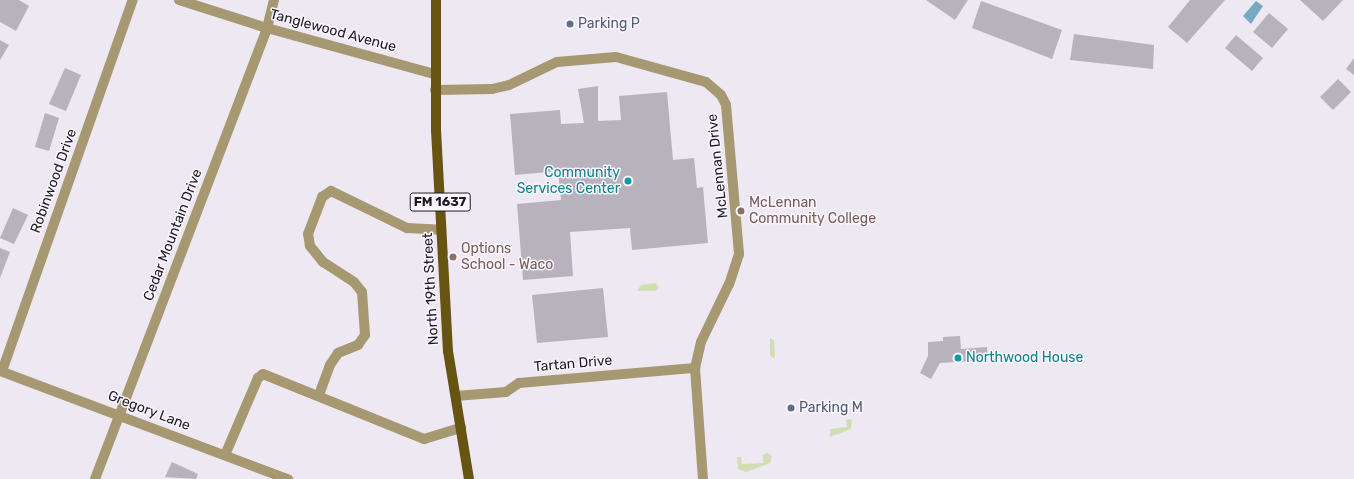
<!DOCTYPE html>
<html>
<head>
<meta charset="utf-8">
<style>
  body { margin:0 }
  #map { position:relative; width:1354px; height:479px; overflow:hidden; background:#eee8f3; font-family:Rubik,sans-serif }
  div>[style] { position:absolute }
  .green>* { inset:0; background:#d0deb3 }
  .water>* { inset:0; background:#78a9c2 }
  .building>* { inset:0; background:#b8b2bd }
  .minor>* { height:10px; margin:-5px; padding:0 5px; transform-origin:5px; border-radius:5px; background:#a69871 }
  .primary>* { height:10px; margin:-5px; padding:0 5px; transform-origin:5px; border-radius:5px; background:#675312 }
  .dots>* { width:11px; height:11px; translate:-50% -50%; box-sizing:border-box; border:2px solid #fbf6ff; border-radius:50% }
  span { translate:-50% -50%; white-space:nowrap; text-align:center; line-height:1.15; -webkit-text-stroke:3px #fbf6ff; paint-order:stroke }
  .shield-label span { padding:1px 3px; background:#fbf6ff; border:1px solid; border-radius:3px; -webkit-text-stroke-width:0 }
  .shield-label { font-size:13px; color:#1d1b1f; font-weight:700 }
  .service-label { font-size:14px; color:#4e5e75 }
  .left { translate:0 -50%; text-align:left }
  .street-label { font-size:14px; color:#1d1b1f }
  .culture-label { font-size:14px; color:#0d838f }
  .right { translate:-100% -50%; text-align:right }
  .education-label { font-size:14px; color:#785e54 }
</style>
</head>
<body>
<div id="map">
  <div class="green">
    <i style="clip-path:polygon(655px 283px,659px 287px,656px 291px,637px 291px,641px 285px)"></i>
    <i style="clip-path:polygon(770px 338px,774px 340px,775px 357px,773px 358px,770px 355px)"></i>
    <i style="clip-path:polygon(852px 419px,851px 429px,830px 437px,830px 429px,847px 427px,846px 420px)"></i>
    <i style="clip-path:polygon(767px 453px,772px 456px,770px 463px,746px 472px,738px 469px,737px 457px,741px 457px,742px 464px,763px 463px,763px 455px)"></i>
  </div>
  <div class="water">
    <i style="clip-path:polygon(1256px 1px,1263px 6px,1251px 24px,1243px 16px)"></i>
  </div>
  <div class="building">
    <i style="clip-path:polygon(0 0,19px 0,29px 6px,16px 31px,0 22px)"></i>
    <i style="clip-path:polygon(926px 0,968px 0,955px 20px)"></i>
    <i style="clip-path:polygon(1190px 0,1225px 0,1187px 43px,1168px 27px)"></i>
    <i style="clip-path:polygon(1300px 0,1343px 0,1323px 21px)"></i>
    <i style="clip-path:polygon(981px 1px,1062px 30px,1052px 59px,972px 28px)"></i>
    <i style="clip-path:polygon(1269px 13px,1288px 29px,1272px 48px,1253px 32px)"></i>
    <i style="clip-path:polygon(1074px 34px,1154px 45px,1153px 69px,1070px 60px)"></i>
    <i style="clip-path:polygon(1236px 35px,1263px 58px,1252px 71px,1225px 48px)"></i>
    <i style="clip-path:polygon(0 40px,9px 45px,0 60px)"></i>
    <i style="clip-path:polygon(1354px 58px,1354px 75px,1346px 69px)"></i>
    <i style="clip-path:polygon(65px 68px,81px 75px,66px 111px,49px 104px)"></i>
    <i style="clip-path:polygon(1338px 79px,1351px 92px,1333px 110px,1320px 97px)"></i>
    <i style="clip-path:polygon(598px 86px,598px 121px,621px 120px,619px 96px,667px 92px,673px 160px,694px 158px,697px 188px,703px 187px,708px 243px,632px 250px,630px 228px,570px 232px,573px 276px,523px 280px,517px 204px,561px 200px,558px 171px,515px 175px,510px 114px,560px 110px,561px 124px,584px 123px,578px 89px)"></i>
    <i style="clip-path:polygon(45px 113px,59px 118px,49px 151px,35px 147px)"></i>
    <i style="clip-path:polygon(13px 208px,28px 215px,14px 244px,0 238px)"></i>
    <i style="clip-path:polygon(0 248px,10px 252px,0 278px)"></i>
    <i style="clip-path:polygon(603px 288px,608px 337px,537px 343px,532px 295px)"></i>
    <i style="clip-path:polygon(960px 336px,961px 349px,987px 347px,988px 360px,940px 363px,931px 379px,920px 373px,928px 356px,928px 342px,943px 341px,943px 337px)"></i>
    <i style="clip-path:polygon(172px 462px,198px 474px,196px 479px,165px 477px)"></i>
  </div>
  <div class="minor">
    <i style="left:179px;top:0;width:92px;rotate:17.7deg"></i>
    <i style="left:267px;top:28px;width:173px;rotate:15.4deg"></i>
    <i style="left:435px;top:90px;width:57px;rotate:-1deg"></i>
    <i style="left:492px;top:89px;width:17px;rotate:-13deg"></i>
    <i style="left:509px;top:85px;width:53px;rotate:-25.6deg"></i>
    <i style="left:557px;top:62px;width:59px;rotate:-4.8deg"></i>
    <i style="left:616px;top:57px;width:93px;rotate:15.5deg"></i>
    <i style="left:706px;top:82px;width:20px;rotate:41deg"></i>
    <i style="left:721px;top:95px;width:11px;rotate:63deg"></i>
    <i style="left:726px;top:105px;width:150px;rotate:85deg"></i>
    <i style="left:739px;top:254px;width:32px;rotate:108deg"></i>
    <i style="left:729px;top:284px;width:64px;rotate:115.8deg"></i>
    <i style="left:701px;top:342px;width:27px;rotate:103deg"></i>
    <i style="left:695px;top:368px;width:111px;rotate:85.9deg"></i>
    <i style="left:0;top:371px;width:308px;rotate:20.6deg"></i>
    <i style="left:2px;top:371px;width:393px;rotate:-70.6deg"></i>
    <i style="left:319px;top:395px;width:32px;rotate:-70deg"></i>
    <i style="left:330px;top:365px;width:14px;rotate:-56deg"></i>
    <i style="left:338px;top:353px;width:22px;rotate:-22deg"></i>
    <i style="left:358px;top:345px;width:12px;rotate:-55deg"></i>
    <i style="left:365px;top:335px;width:43px;rotate:-94deg"></i>
    <i style="left:362px;top:292px;width:13px;rotate:-129deg"></i>
    <i style="left:354px;top:282px;width:37px;rotate:-147deg"></i>
    <i style="left:323px;top:262px;width:21px;rotate:-129deg"></i>
    <i style="left:310px;top:246px;width:12px;rotate:-99deg"></i>
    <i style="left:308px;top:234px;width:40px;rotate:-69deg"></i>
    <i style="left:322px;top:197px;width:11px;rotate:-34deg"></i>
    <i style="left:331px;top:191px;width:85px;rotate:26deg"></i>
    <i style="left:407px;top:228px;width:34px;rotate:3deg"></i>
    <i style="left:456px;top:396px;width:50px;rotate:-4.6deg"></i>
    <i style="left:506px;top:392px;width:16px;rotate:-35deg"></i>
    <i style="left:519px;top:383px;width:177px;rotate:-4.9deg"></i>
    <i style="left:225px;top:455px;width:84px;rotate:-66.8deg"></i>
    <i style="left:258px;top:378px;width:6px;rotate:-39deg"></i>
    <i style="left:263px;top:374px;width:174px;rotate:22deg"></i>
    <i style="left:424px;top:439px;width:39px;rotate:-17deg"></i>
    <i style="left:95px;top:479px;width:483px;rotate:-69.1deg"></i>
    <i style="left:267px;top:28px;width:29px;rotate:-76deg"></i>
  </div>
  <div class="primary">
    <i style="left:436px;top:0;width:130px;rotate:90deg"></i>
    <i style="left:436px;top:130px;width:221px;rotate:86.9deg"></i>
    <i style="left:448px;top:351px;width:130px;rotate:80.7deg"></i>
  </div>
  <div class="dots">
    <i style="left:570px;top:24px;background:#5c6f8a"></i>
    <i style="left:628px;top:181px;background:#0f9aa8"></i>
    <i style="left:741px;top:211px;background:#8d6e63"></i>
    <i style="left:453px;top:257px;background:#8d6e63"></i>
    <i style="left:958px;top:358px;background:#0f9aa8"></i>
    <i style="left:791px;top:408px;background:#5c6f8a"></i>
  </div>
  <div class="shield-label">
    <span style="left:440px;top:202px">FM 1637</span>
  </div>
  <div class="service-label">
    <span class="left" style="left:578px;top:24px">Parking P</span>
    <span class="left" style="left:799px;top:408px">Parking M</span>
  </div>
  <div class="street-label">
    <span style="left:333px;top:31px;rotate:15deg">Tanglewood Avenue</span>
    <span style="left:718px;top:166px;rotate:-96deg">McLennan Drive</span>
    <span style="left:54px;top:181px;rotate:-70deg">Robinwood Drive</span>
    <span style="left:173px;top:235px;rotate:-69deg">Cedar Mountain Drive</span>
    <span style="left:431px;top:289px;rotate:-93deg">North 19th Street</span>
    <span style="left:573px;top:364px;rotate:-5deg">Tartan Drive</span>
    <span style="left:149px;top:411px;rotate:21deg">Gregory Lane</span>
  </div>
  <div class="culture-label">
    <span class="right" style="left:620px;top:181px">Community<br>Services Center</span>
    <span class="left" style="left:966px;top:358px">Northwood House</span>
  </div>
  <div class="education-label">
    <span class="left" style="left:749px;top:211px">McLennan<br>Community College</span>
    <span class="left" style="left:461px;top:257px">Options<br>School - Waco</span>
  </div>
</div>
</body>
</html>
